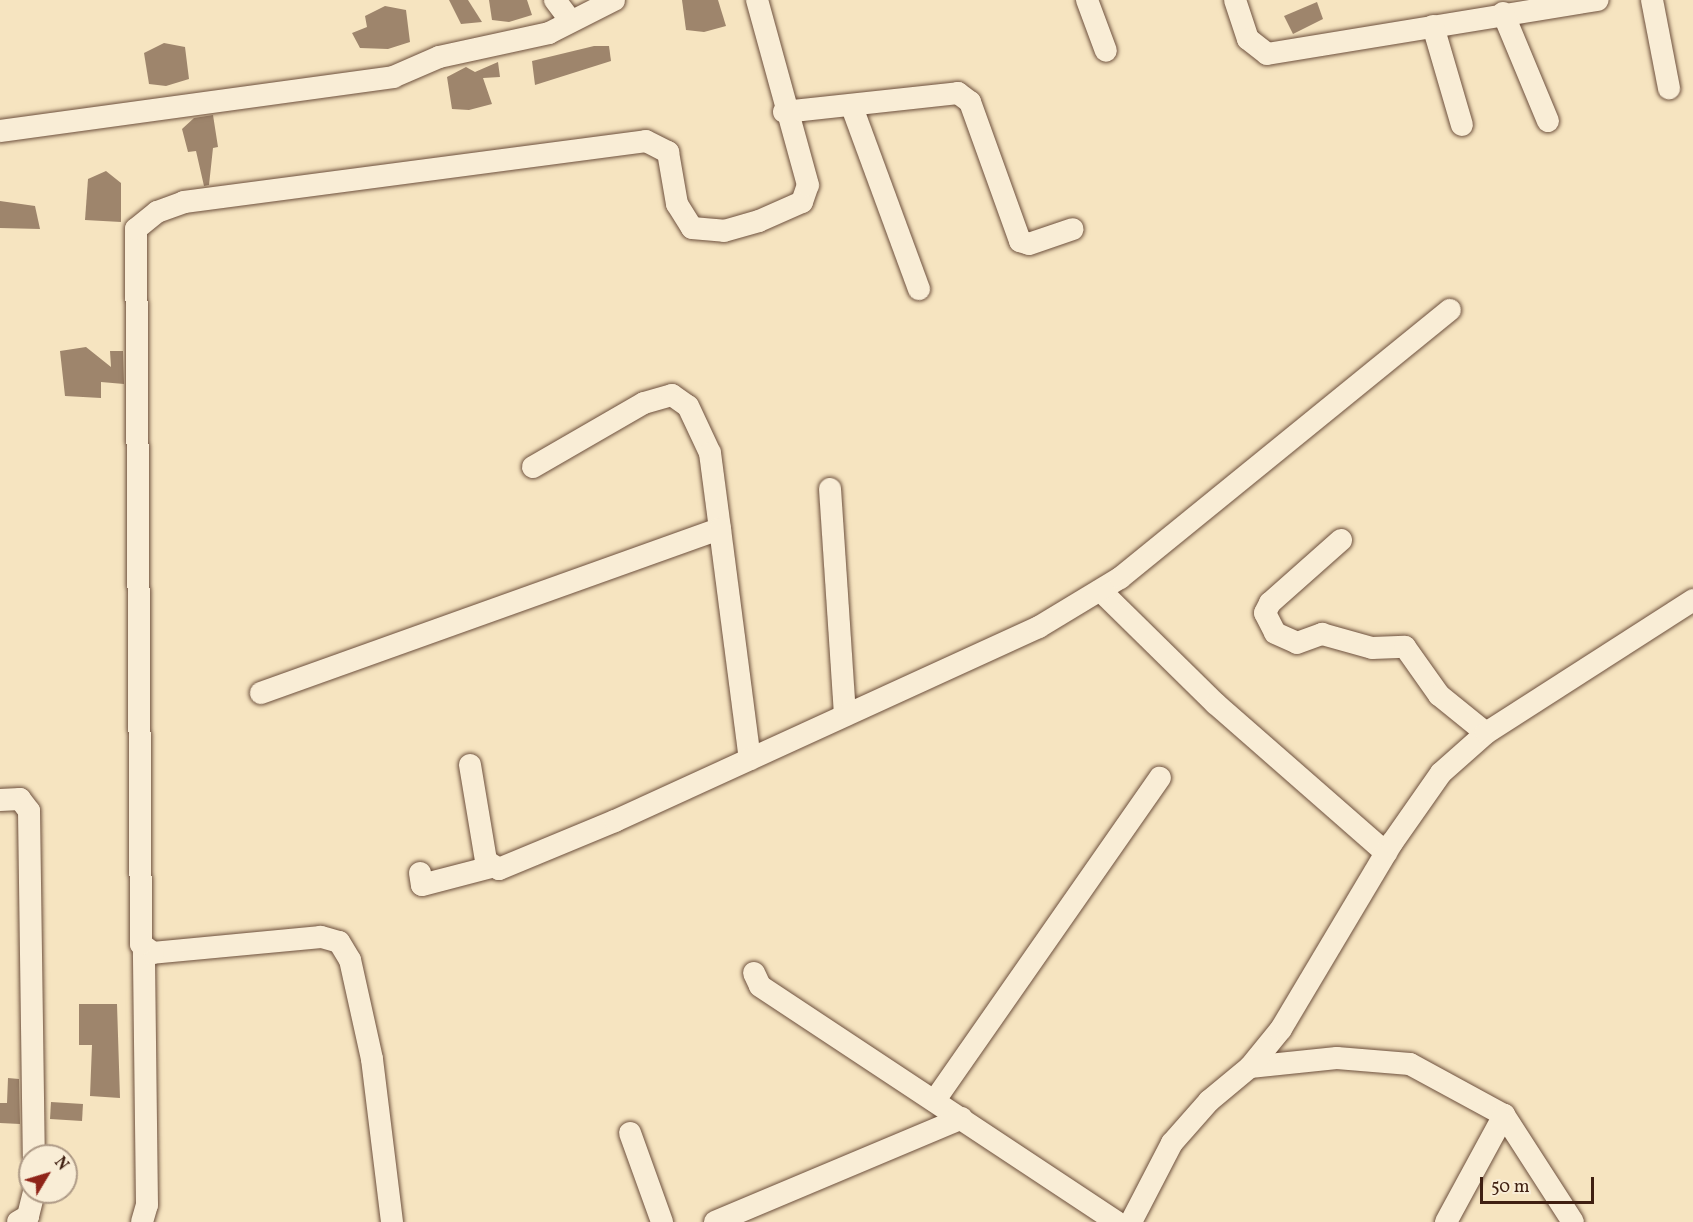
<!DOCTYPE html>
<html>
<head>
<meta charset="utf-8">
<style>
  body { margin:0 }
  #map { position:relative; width:1693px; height:1222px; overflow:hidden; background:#f6e4c0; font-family:Vollkorn,serif }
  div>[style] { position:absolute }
  .building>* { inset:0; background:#9e856c }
  .roads { filter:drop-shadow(0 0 2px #6d503d) drop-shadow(0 0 2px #6d503d) }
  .minor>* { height:22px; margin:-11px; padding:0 11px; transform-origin:11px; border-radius:11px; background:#f9edd6 }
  span { translate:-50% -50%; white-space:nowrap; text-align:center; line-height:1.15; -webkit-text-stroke:5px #f9edd6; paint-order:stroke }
  .north { position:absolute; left:18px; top:1144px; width:60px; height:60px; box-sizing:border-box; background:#f9edd6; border:2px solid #af9b87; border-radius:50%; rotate:52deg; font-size:16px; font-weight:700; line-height:24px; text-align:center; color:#3f1f11 }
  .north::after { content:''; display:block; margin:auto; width:21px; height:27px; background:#8f2418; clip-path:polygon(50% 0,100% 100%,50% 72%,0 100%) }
  .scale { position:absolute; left:1480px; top:1177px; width:114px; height:27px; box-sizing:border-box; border:3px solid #3f1f11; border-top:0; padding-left:8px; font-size:18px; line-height:21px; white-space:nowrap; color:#3f1f11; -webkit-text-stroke:4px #f9edd6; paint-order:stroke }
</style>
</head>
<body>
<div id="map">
  <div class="building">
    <i style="clip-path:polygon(449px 0,468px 0,482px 22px,461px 24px)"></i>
    <i style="clip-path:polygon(489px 0,527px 0,532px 15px,509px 22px,492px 20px)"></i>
    <i style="clip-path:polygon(682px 0,718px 0,726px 26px,704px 32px,686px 30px)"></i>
    <i style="clip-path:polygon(1317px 2px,1323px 19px,1293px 34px,1284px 16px)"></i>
    <i style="clip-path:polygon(385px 6px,406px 10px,410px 42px,388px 49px,360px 48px,352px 33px,367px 27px,365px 16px)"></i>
    <i style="clip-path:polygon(164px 43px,185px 47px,189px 79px,166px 86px,149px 84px,144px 53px)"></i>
    <i style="clip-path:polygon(594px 46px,609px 46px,611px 61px,535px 85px,532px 61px)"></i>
    <i style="clip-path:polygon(498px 62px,500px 77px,483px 78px,492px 104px,469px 110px,452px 109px,447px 77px,466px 67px,475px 72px)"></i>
    <i style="clip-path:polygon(213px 115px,218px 147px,213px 148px,209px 185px,204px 186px,196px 151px,188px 152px,182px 129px,194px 118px)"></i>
    <i style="clip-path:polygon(106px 171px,121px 183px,121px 222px,85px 220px,88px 179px)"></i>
    <i style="clip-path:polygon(0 201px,35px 206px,40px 229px,0 228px)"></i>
    <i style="clip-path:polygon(86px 347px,111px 367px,110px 351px,123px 351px,124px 384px,101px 382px,101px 398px,65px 396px,60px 351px)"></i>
    <i style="clip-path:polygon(79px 1004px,117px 1004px,120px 1098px,90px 1096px,92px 1045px,79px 1045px)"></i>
    <i style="clip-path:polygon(8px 1078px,19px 1079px,20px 1124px,0 1123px,0 1103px,7px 1103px)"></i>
    <i style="clip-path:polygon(51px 1102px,83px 1104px,82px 1121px,50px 1119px)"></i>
  </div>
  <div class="roads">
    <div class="minor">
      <i style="left:555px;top:0;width:26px;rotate:53deg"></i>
      <i style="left:1087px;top:0;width:54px;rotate:69.6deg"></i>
      <i style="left:1235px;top:0;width:41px;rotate:71.6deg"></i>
      <i style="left:1248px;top:39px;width:24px;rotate:38deg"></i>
      <i style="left:1267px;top:54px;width:335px;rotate:-9.3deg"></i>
      <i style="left:1652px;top:0;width:90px;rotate:79.1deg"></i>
      <i style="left:1503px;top:13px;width:117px;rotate:67.4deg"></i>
      <i style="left:1433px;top:26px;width:103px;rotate:73.7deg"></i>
      <i style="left:852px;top:107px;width:194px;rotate:69.8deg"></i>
      <i style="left:784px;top:112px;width:175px;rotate:-6.2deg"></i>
      <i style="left:958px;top:93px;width:15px;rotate:37deg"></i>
      <i style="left:970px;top:102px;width:148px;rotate:70.2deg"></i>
      <i style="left:1020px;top:241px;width:9px;rotate:18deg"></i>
      <i style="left:1029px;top:244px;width:46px;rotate:-18.8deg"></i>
      <i style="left:0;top:131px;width:397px;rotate:-7.8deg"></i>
      <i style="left:393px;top:77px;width:50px;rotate:-23.5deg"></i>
      <i style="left:439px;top:57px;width:113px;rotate:-12.3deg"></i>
      <i style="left:549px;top:33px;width:73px;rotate:-26.9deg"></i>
      <i style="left:533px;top:467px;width:128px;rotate:-30deg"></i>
      <i style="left:644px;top:403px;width:29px;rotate:-16deg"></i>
      <i style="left:672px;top:395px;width:19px;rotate:35deg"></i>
      <i style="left:688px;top:406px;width:52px;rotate:64.9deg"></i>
      <i style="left:710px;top:453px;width:77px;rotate:82.5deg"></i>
      <i style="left:830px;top:489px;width:226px;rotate:86.2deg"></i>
      <i style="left:1341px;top:540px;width:95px;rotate:138.4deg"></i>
      <i style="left:1270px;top:603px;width:11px;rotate:117deg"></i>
      <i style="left:1265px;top:613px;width:22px;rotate:63deg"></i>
      <i style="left:1275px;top:633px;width:24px;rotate:24deg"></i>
      <i style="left:1297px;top:643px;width:27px;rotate:-20deg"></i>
      <i style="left:1322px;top:634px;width:52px;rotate:15.6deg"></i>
      <i style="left:1372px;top:648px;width:33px;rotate:-2deg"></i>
      <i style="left:1405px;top:647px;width:59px;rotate:54.7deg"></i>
      <i style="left:1439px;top:695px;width:60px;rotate:39deg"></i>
      <i style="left:1101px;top:591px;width:161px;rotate:44.5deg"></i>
      <i style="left:1216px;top:704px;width:226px;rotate:41.2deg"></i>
      <i style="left:261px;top:693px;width:487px;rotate:-19.7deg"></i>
      <i style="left:720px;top:529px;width:232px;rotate:82.6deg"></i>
      <i style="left:470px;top:765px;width:97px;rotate:80.5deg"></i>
      <i style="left:486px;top:861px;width:15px;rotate:32deg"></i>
      <i style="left:499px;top:869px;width:126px;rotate:-22.5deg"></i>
      <i style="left:615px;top:821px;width:466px;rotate:-24.6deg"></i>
      <i style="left:1039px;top:627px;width:95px;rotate:-31.2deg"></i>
      <i style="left:1120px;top:578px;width:425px;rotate:-39.1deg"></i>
      <i style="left:0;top:800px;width:20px;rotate:-3deg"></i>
      <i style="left:20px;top:799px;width:15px;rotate:53deg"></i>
      <i style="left:29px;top:811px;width:345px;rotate:89.2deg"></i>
      <i style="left:420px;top:873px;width:12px;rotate:81deg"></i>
      <i style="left:422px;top:885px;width:71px;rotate:-14.6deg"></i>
      <i style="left:754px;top:973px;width:14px;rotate:65deg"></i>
      <i style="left:760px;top:986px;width:427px;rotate:33.5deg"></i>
      <i style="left:1250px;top:1067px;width:87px;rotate:-5.9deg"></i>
      <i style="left:1337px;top:1058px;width:73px;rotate:4.7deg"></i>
      <i style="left:1410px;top:1064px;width:107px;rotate:28.5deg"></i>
      <i style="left:1504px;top:1115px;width:127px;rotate:57.2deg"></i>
      <i style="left:935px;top:1100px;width:393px;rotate:-55.1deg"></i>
      <i style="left:630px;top:1133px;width:95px;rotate:70.2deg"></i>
      <i style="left:18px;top:1222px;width:12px;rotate:-31deg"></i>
      <i style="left:28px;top:1216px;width:25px;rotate:-76deg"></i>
      <i style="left:142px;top:1222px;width:18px;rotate:-74deg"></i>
      <i style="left:147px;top:1205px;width:257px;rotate:-90.7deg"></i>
      <i style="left:392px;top:1222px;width:164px;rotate:-97deg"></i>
      <i style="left:372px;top:1059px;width:101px;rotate:-102.5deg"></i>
      <i style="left:350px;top:960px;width:21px;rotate:-121deg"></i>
      <i style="left:339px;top:942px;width:19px;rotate:-164deg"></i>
      <i style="left:321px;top:937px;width:169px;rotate:174.6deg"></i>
      <i style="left:153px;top:953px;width:15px;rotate:-143deg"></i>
      <i style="left:141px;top:944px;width:715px;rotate:-90.4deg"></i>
      <i style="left:136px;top:229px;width:27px;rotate:-39deg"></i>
      <i style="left:157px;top:212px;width:29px;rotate:-20deg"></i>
      <i style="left:184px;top:202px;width:466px;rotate:-7.5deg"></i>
      <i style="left:646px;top:141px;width:25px;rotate:27deg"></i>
      <i style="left:668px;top:152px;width:53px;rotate:80.2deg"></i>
      <i style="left:677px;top:204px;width:28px;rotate:58deg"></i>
      <i style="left:692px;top:228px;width:32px;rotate:5deg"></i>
      <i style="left:724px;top:231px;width:36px;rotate:-16deg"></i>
      <i style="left:759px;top:221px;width:47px;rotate:-23.8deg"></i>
      <i style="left:802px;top:202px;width:18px;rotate:-71deg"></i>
      <i style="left:808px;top:185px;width:192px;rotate:-105.4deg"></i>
      <i style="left:715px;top:1222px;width:268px;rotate:-22.8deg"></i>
      <i style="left:1131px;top:1222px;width:89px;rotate:-62.6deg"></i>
      <i style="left:1172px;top:1143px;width:56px;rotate:-48.6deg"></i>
      <i style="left:1209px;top:1101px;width:53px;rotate:-39.7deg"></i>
      <i style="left:1250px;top:1067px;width:49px;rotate:-50.8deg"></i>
      <i style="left:1281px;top:1029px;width:217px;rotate:-59.2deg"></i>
      <i style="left:1392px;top:843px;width:85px;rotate:-55deg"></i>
      <i style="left:1441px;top:773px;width:60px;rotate:-41.6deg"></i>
      <i style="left:1486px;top:733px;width:246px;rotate:-32.7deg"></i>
      <i style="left:1446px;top:1222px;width:122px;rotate:-61.5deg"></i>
    </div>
  </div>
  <div class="north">N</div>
  <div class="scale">50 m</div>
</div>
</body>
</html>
